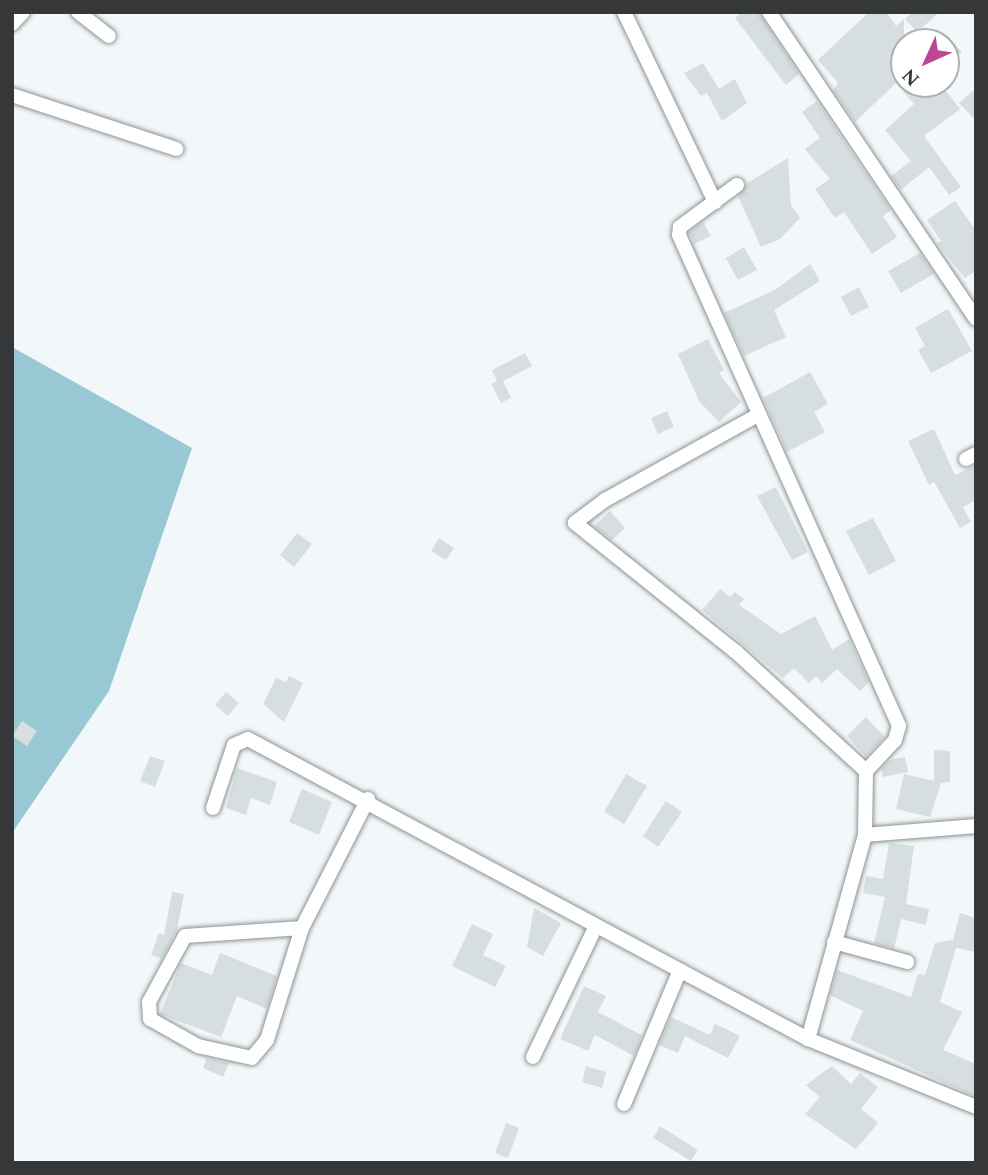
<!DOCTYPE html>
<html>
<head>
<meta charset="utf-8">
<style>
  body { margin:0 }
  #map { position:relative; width:988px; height:1175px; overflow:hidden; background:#f2f8fa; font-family:Spectral,serif }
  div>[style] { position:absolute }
  .forest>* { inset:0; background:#98c8d3 }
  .building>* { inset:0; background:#d7dedf }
  .roads { filter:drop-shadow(0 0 2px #8d9394) drop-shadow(0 0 2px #8d9394) }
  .street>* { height:14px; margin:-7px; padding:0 7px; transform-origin:7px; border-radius:7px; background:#fff }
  span { translate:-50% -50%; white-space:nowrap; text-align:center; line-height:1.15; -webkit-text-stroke:5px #fff; paint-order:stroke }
  .frame { position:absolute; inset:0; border:14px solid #353738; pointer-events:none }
  .north { position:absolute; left:890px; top:28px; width:70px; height:70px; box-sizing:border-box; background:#fff; border:2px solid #aeafaf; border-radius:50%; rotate:225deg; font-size:19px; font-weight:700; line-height:28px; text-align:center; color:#353738 }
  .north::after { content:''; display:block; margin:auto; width:24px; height:32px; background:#bf4496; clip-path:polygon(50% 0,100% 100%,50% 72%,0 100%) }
</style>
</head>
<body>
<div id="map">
  <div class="forest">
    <i style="clip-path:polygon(12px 347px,192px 448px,109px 691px,12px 833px)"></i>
  </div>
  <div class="building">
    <i style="clip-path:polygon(742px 12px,759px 12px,799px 74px,786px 85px,735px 18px)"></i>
    <i style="clip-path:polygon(869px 12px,886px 12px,896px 26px,904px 19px,904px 84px,920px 84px,931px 96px,943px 87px,960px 109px,924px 136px,961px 187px,949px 195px,929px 167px,901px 190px,891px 176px,911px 161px,885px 130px,914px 104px,896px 83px,855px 122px,833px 90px,838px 83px,818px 60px)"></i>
    <i style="clip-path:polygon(912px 12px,940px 12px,917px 32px,905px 19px)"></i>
    <i style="clip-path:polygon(946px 34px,962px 52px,946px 66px)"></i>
    <i style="clip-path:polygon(703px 63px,719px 89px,735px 79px,747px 103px,722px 121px,707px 93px,701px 96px,684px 73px)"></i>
    <i style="clip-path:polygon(976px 88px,976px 121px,959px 103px)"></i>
    <i style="clip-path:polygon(817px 101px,891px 210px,883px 216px,897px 237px,872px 254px,844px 212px,835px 218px,815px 189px,830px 179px,805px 149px,820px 138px,802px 112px)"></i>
    <i style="clip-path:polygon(788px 158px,791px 205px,800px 218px,780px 239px,761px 247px,738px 196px,746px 184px)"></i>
    <i style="clip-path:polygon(955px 201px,976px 231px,976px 271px,965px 278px,937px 243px,941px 241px,927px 220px)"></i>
    <i style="clip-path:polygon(703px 222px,711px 236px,694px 244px,689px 232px)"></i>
    <i style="clip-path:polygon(744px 247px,757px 270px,738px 280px,726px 258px)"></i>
    <i style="clip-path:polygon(920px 253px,934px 274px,901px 293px,888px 271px)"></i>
    <i style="clip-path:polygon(810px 264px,820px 281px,774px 310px,786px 337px,744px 356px,724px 313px,775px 290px)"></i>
    <i style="clip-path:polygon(859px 287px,869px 307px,851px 316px,841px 297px)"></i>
    <i style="clip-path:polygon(948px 309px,972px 351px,931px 373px,918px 350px,925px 346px,915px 328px)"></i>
    <i style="clip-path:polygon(708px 339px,724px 370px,719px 373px,741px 402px,719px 422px,699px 401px,678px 354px)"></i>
    <i style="clip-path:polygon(525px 353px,532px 366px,503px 381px,511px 398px,501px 403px,491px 384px,497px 381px,492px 370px)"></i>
    <i style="clip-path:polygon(810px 372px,828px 404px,814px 412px,825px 432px,787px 452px,763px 398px)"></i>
    <i style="clip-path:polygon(667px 411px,674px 427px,658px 434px,651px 418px)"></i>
    <i style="clip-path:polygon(934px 429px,955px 475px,976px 465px,976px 500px,963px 507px,971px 522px,960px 528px,934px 482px,929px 485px,908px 441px)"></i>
    <i style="clip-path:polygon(776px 487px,808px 552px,792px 560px,757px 496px)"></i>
    <i style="clip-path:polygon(610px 511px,625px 528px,612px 540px,594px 526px)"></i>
    <i style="clip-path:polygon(873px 518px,896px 561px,869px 575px,846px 531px)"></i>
    <i style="clip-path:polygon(297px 533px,312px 544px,294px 567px,280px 555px)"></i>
    <i style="clip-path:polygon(439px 538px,454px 548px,446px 560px,431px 551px)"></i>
    <i style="clip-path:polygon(720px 589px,730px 597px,735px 592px,744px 599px,739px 605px,781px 634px,815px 616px,832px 650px,849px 639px,869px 682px,860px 691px,837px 669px,822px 683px,816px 676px,809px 683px,794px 668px,783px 678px,702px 610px)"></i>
    <i style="clip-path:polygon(289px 676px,303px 683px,284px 722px,263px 704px,276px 678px,286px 682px)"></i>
    <i style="clip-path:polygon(226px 692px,239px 703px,228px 716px,215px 705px)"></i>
    <i style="clip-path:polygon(866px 717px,885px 737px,866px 757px,847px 736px)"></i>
    <i style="clip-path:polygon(22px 721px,37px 731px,27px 746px,12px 736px)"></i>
    <i style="clip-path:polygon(934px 750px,950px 751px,950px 782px,941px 783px,930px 817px,896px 809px,904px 774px,934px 781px)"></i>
    <i style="clip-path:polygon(150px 756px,165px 761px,155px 787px,140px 781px)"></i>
    <i style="clip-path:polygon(905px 757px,908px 772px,883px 777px,881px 769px,890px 760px)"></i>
    <i style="clip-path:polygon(237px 768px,277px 782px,270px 805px,251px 798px,246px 815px,226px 808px)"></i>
    <i style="clip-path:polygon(626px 774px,647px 786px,624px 824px,604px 812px)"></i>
    <i style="clip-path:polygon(302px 789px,332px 802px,319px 835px,289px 822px)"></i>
    <i style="clip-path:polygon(666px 801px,682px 812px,658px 847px,643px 836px)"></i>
    <i style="clip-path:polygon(889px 843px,914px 846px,906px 904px,929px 909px,926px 925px,901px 919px,894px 949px,874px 943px,885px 897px,863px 893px,866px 876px,883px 879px)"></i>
    <i style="clip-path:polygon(172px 892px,184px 894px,177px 930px,159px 964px,161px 958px,151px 955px,159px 933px,164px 935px)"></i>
    <i style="clip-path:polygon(534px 908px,561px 923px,543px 956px,527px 947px)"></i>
    <i style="clip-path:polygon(960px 913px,976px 918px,976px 952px,956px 948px,940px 1002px,962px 1012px,943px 1050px,976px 1064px,976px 1097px,850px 1040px,863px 1011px,830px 995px,837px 970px,911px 997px,918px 974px,925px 975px,935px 943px,953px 940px)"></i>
    <i style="clip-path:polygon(472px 924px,493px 934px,483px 955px,506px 966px,495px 987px,452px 966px)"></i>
    <i style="clip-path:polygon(220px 953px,277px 976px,267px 1009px,237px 996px,221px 1037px,160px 1014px,181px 963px,212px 975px)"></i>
    <i style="clip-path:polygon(584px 986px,606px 996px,598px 1012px,642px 1035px,634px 1056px,595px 1035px,588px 1051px,560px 1039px)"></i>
    <i style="clip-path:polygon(671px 1017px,710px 1035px,715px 1024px,740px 1036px,728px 1058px,685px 1036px,678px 1053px,659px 1045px)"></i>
    <i style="clip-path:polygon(207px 1058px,229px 1063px,223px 1077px,203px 1068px)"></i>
    <i style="clip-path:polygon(586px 1066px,606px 1072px,602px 1088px,582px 1082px)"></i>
    <i style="clip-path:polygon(832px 1066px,851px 1084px,860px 1073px,878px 1087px,861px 1109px,878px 1123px,856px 1149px,805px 1114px,820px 1097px,806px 1085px)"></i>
    <i style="clip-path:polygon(506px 1123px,519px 1128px,508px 1158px,495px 1153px)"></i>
    <i style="clip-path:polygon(660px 1126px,698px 1150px,691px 1161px,653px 1138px)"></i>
  </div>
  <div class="roads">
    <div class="street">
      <i style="left:78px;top:12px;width:39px;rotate:38deg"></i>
      <i style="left:624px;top:12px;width:211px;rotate:64.4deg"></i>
      <i style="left:769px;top:12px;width:370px;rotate:56deg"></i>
      <i style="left:12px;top:24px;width:16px;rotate:-47deg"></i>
      <i style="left:12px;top:95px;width:173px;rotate:18.2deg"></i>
      <i style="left:737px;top:185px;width:71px;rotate:143.6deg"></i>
      <i style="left:680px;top:227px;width:8px;rotate:97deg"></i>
      <i style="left:679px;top:235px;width:538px;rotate:65.86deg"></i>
      <i style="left:899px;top:726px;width:15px;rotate:106deg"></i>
      <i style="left:895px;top:740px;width:42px;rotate:133.1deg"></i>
      <i style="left:756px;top:416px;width:173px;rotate:150.9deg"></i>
      <i style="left:605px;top:500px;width:38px;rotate:143deg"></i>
      <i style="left:575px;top:523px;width:205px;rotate:38.7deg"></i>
      <i style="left:735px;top:651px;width:178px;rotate:42.5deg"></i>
      <i style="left:866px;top:771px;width:64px;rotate:90.9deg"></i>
      <i style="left:865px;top:835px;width:212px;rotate:105.6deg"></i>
      <i style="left:966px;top:459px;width:11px;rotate:-27deg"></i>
      <i style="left:213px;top:808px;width:66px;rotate:-71.6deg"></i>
      <i style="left:234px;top:745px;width:15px;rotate:-23deg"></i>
      <i style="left:248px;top:739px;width:635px;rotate:28.18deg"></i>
      <i style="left:808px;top:1039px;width:181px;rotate:22deg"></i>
      <i style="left:865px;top:835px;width:111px;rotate:-4.6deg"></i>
      <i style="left:302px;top:928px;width:117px;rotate:107.4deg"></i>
      <i style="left:267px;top:1040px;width:23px;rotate:130deg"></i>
      <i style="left:252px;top:1058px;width:55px;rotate:-167.5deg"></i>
      <i style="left:198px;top:1046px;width:55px;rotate:-150.6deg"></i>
      <i style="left:150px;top:1019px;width:17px;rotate:-93deg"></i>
      <i style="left:149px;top:1002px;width:75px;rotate:-61.4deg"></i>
      <i style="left:185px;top:936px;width:117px;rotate:-3.9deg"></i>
      <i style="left:302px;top:928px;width:145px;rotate:-62.9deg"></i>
      <i style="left:834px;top:942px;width:76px;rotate:15.3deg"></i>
      <i style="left:533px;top:1057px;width:145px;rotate:-64.3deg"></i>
      <i style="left:624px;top:1104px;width:145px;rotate:-67.3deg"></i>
    </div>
  </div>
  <div class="frame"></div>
  <div class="north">N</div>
</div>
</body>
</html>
